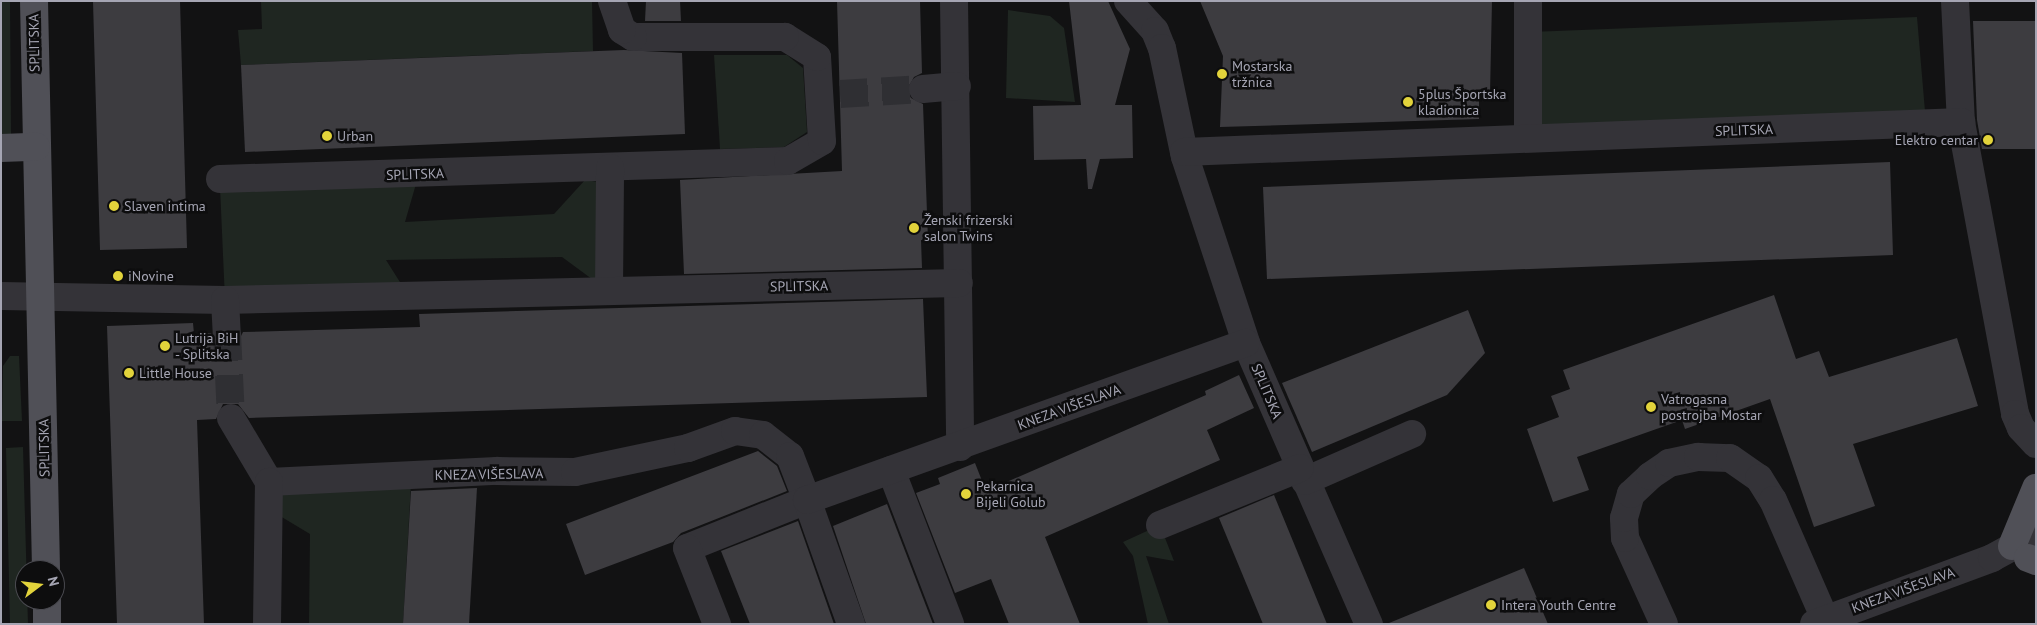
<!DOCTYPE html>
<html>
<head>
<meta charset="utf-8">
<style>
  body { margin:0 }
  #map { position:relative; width:2037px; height:625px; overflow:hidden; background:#121213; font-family:"PT Sans",sans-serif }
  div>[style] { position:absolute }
  .green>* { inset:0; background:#1f2621 }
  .building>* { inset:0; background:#3d3c40 }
  .minor-tunnel>* { height:28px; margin-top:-14px; transform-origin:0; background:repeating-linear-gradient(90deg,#2f2f33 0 28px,transparent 0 42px) }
  .minor>* { height:28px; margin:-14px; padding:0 14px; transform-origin:14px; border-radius:14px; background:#343338 }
  .major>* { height:28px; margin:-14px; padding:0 14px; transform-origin:14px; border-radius:14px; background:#505057 }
  .dots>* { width:14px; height:14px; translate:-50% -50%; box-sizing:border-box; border:2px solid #0d0d0e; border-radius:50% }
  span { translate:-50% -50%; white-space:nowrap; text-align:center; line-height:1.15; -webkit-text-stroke:5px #0d0d0e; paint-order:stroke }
  .street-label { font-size:14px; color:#a5a5b3 }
  .poi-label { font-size:14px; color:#a5a5b3 }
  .left { translate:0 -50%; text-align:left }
  .right { translate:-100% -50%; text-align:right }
  .frame { position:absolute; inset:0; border:2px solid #a5a5b3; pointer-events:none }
  .north { position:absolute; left:15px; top:560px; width:50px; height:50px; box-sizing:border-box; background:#0d0d0e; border:1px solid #4a4a50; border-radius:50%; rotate:75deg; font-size:14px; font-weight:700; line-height:20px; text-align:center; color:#a5a5b3 }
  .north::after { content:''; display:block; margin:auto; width:18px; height:22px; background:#e2d33b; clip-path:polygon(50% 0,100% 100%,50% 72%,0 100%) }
</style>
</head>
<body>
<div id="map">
  <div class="green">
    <i style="clip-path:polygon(1px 1px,10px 1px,11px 135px,1px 135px)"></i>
    <i style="clip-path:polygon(261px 1px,592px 1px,593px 51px,241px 65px,238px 30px,262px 29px)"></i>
    <i style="clip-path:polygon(1008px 10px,1050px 16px,1064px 28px,1075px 102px,1006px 98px)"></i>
    <i style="clip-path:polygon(1917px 17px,1926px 123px,1528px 137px,1530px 32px)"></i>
    <i style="clip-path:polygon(714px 55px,787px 55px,803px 68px,807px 132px,784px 147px,720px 149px)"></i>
    <i style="clip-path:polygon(585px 180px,599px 182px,596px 282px,562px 257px,386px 260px,405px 290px,225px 300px,220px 187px,416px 184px,405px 222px,554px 214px)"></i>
    <i style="clip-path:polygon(10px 356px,19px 356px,22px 421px,2px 421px,3px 366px)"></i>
    <i style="clip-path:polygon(23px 447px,28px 624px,10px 624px,6px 448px)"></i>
    <i style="clip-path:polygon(411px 484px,403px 624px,309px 624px,310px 534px,275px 513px,281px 490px)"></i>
    <i style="clip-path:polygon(1160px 525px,1174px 561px,1146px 556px,1169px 624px,1148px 624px,1133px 556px,1123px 542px)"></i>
  </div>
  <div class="building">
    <i style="clip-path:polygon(93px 1px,180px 1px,187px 248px,100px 250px)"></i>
    <i style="clip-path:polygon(646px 1px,680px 1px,681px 21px,645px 21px)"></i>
    <i style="clip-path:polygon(837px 1px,920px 1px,922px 73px,914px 77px,907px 90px,911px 98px,923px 104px,928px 240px,921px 240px,922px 268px,684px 274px,680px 180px,842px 171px)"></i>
    <i style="clip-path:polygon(1069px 1px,1108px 1px,1130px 49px,1115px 105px,1132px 105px,1133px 158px,1100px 159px,1092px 189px,1088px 189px,1086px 159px,1034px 160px,1033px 106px,1081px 105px)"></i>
    <i style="clip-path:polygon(1200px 1px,1492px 1px,1490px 94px,1479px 93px,1479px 119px,1220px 127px,1223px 56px)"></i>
    <i style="clip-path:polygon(1973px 21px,2036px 21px,2036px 149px,1982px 149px,1977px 120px)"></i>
    <i style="clip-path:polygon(624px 50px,682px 53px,685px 134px,245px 152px,241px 65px)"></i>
    <i style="clip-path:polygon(1890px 162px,1893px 255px,1267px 279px,1263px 187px)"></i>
    <i style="clip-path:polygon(1774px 295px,1796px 359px,1819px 351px,1829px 377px,1957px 338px,1978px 406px,1853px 444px,1875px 506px,1814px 527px,1770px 399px,1685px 429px,1682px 420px,1577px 457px,1589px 490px,1553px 502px,1527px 429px,1559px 417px,1551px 396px,1570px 389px,1563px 370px)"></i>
    <i style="clip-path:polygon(923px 299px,927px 397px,249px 418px,238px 404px,223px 404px,216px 419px,197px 420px,204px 624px,117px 624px,107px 326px,193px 323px,194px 334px,211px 333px,214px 342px,227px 349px,236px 346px,243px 332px,420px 327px,419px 314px)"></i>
    <i style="clip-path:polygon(1468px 310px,1485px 353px,1447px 395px,1312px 452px,1282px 383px)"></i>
    <i style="clip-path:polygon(1239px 375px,1254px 408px,1207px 430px,1220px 460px,1045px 537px,1080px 624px,1009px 624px,991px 579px,955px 593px,916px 493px,940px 484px,938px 478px,975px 463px,986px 491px,1206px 395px,1205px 391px)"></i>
    <i style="clip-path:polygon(758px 451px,777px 466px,787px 491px,681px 533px,673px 542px,585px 575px,566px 524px)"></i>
    <i style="clip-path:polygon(477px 488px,469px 624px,403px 624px,411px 491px)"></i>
    <i style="clip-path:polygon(1274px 495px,1327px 624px,1263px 624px,1219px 518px)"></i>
    <i style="clip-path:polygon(887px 504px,933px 624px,866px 624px,833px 526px)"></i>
    <i style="clip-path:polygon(798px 521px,834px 624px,750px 624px,721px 551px)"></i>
    <i style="clip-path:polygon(1524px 568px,1548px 624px,1390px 624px,1389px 623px)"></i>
  </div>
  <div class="minor-tunnel">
    <i style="left:840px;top:94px;width:83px;rotate:-3.4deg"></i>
    <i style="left:227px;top:333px;width:85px;rotate:87.3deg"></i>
  </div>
  <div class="minor">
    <i style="left:954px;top:1px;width:446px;rotate:89.2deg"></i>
    <i style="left:1128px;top:1px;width:40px;rotate:48deg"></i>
    <i style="left:1155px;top:31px;width:18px;rotate:68deg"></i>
    <i style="left:1162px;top:48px;width:111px;rotate:78.1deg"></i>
    <i style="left:1185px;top:157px;width:196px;rotate:71.8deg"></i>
    <i style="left:1246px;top:343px;width:307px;rotate:66.4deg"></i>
    <i style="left:1528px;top:1px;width:136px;rotate:90deg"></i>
    <i style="left:1955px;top:1px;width:121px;rotate:87.2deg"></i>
    <i style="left:1961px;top:122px;width:297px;rotate:79.5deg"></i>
    <i style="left:2015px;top:414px;width:15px;rotate:67deg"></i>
    <i style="left:2021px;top:428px;width:22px;rotate:47deg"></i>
    <i style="left:923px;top:89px;width:34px;rotate:-5deg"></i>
    <i style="left:1184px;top:152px;width:778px;rotate:-2.21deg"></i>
    <i style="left:220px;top:179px;width:568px;rotate:-1.82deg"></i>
    <i style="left:788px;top:161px;width:39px;rotate:-30deg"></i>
    <i style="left:822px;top:141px;width:84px;rotate:-93.4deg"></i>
    <i style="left:817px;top:57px;width:38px;rotate:-148deg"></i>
    <i style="left:785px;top:37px;width:152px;rotate:180deg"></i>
    <i style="left:633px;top:37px;width:13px;rotate:-148deg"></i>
    <i style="left:622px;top:30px;width:31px;rotate:-109deg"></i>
    <i style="left:609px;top:290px;width:122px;rotate:-89.5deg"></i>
    <i style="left:1px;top:296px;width:224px;rotate:1deg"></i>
    <i style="left:225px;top:300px;width:734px;rotate:-1.33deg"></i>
    <i style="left:225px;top:300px;width:33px;rotate:87deg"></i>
    <i style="left:231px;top:418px;width:74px;rotate:59.3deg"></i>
    <i style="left:891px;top:470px;width:165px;rotate:69deg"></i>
    <i style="left:1305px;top:481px;width:117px;rotate:-23.7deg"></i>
    <i style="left:269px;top:482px;width:228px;rotate:-2.8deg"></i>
    <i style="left:497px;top:471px;width:78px;rotate:0.7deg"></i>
    <i style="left:575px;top:472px;width:116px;rotate:-12deg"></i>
    <i style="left:688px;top:448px;width:50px;rotate:-19.9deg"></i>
    <i style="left:735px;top:431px;width:28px;rotate:8deg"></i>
    <i style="left:763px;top:435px;width:34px;rotate:38deg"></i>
    <i style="left:790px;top:456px;width:47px;rotate:68.9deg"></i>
    <i style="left:807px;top:500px;width:129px;rotate:158.2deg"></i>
    <i style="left:687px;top:548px;width:82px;rotate:68.5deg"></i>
    <i style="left:1160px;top:525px;width:151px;rotate:-22.2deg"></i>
    <i style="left:267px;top:624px;width:142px;rotate:-89.2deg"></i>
    <i style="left:851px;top:624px;width:132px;rotate:-109.5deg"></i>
    <i style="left:807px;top:500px;width:466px;rotate:-19.7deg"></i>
    <i style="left:1664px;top:624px;width:94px;rotate:-114.4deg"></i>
    <i style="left:1625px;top:538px;width:20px;rotate:-93deg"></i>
    <i style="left:1624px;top:518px;width:25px;rotate:-74deg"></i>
    <i style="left:1631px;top:494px;width:26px;rotate:-43deg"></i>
    <i style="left:1650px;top:476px;width:23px;rotate:-34deg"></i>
    <i style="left:1669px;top:463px;width:30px;rotate:-12deg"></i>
    <i style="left:1698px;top:457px;width:32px;rotate:2deg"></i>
    <i style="left:1730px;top:458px;width:35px;rotate:35deg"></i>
    <i style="left:1759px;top:478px;width:26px;rotate:58deg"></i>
    <i style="left:1773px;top:500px;width:130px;rotate:66.4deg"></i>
    <i style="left:1814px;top:624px;width:190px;rotate:-20.3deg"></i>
    <i style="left:1992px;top:558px;width:50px;rotate:-28.6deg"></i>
  </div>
  <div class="major">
    <i style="left:34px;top:1px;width:569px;rotate:88.79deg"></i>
    <i style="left:1px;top:148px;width:35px;rotate:-2deg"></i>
    <i style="left:2012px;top:546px;width:63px;rotate:-67.5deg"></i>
    <i style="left:2028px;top:558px;width:9px;rotate:21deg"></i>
    <i style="left:47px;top:600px;width:24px;rotate:90deg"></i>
  </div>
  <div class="dots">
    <i style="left:1222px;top:74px;background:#e2d33b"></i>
    <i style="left:1408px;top:102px;background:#e2d33b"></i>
    <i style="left:327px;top:136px;background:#e2d33b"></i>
    <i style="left:1988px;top:140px;background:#e2d33b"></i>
    <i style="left:114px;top:206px;background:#e2d33b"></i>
    <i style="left:914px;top:228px;background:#e2d33b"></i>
    <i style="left:118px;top:276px;background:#e2d33b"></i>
    <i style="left:165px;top:346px;background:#e2d33b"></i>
    <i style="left:129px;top:373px;background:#e2d33b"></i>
    <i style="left:1651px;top:407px;background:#e2d33b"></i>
    <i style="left:966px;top:494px;background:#e2d33b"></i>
    <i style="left:1491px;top:605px;background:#e2d33b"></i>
  </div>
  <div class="street-label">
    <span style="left:34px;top:43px;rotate:-91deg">SPLITSKA</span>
    <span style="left:1744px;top:130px;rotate:-2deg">SPLITSKA</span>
    <span style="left:415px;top:174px;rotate:-2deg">SPLITSKA</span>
    <span style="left:799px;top:286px;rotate:-1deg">SPLITSKA</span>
    <span style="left:1267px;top:391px;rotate:67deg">SPLITSKA</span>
    <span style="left:1069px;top:407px;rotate:-20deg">KNEZA VIŠESLAVA</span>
    <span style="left:44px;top:448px;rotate:-91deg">SPLITSKA</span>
    <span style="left:489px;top:474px;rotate:-1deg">KNEZA VIŠESLAVA</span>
    <span style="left:1903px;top:590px;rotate:-20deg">KNEZA VIŠESLAVA</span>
  </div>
  <div class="poi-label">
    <span class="left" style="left:1232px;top:74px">Mostarska<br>tržnica</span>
    <span class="left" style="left:1418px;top:102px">5plus Športska<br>kladionica</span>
    <span class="left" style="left:337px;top:136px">Urban</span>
    <span class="right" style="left:1978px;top:140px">Elektro centar</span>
    <span class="left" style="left:124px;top:206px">Slaven intima</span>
    <span class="left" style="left:924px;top:228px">Ženski frizerski<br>salon Twins</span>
    <span class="left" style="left:128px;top:276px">iNovine</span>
    <span class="left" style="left:175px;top:346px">Lutrija BiH<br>- Splitska</span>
    <span class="left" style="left:139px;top:373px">Little House</span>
    <span class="left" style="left:1661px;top:407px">Vatrogasna<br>postrojba Mostar</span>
    <span class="left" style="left:976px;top:494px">Pekarnica<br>Bijeli Golub</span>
    <span class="left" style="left:1501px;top:605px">Intera Youth Centre</span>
  </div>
  <div class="frame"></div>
  <div class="north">N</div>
</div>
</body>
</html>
